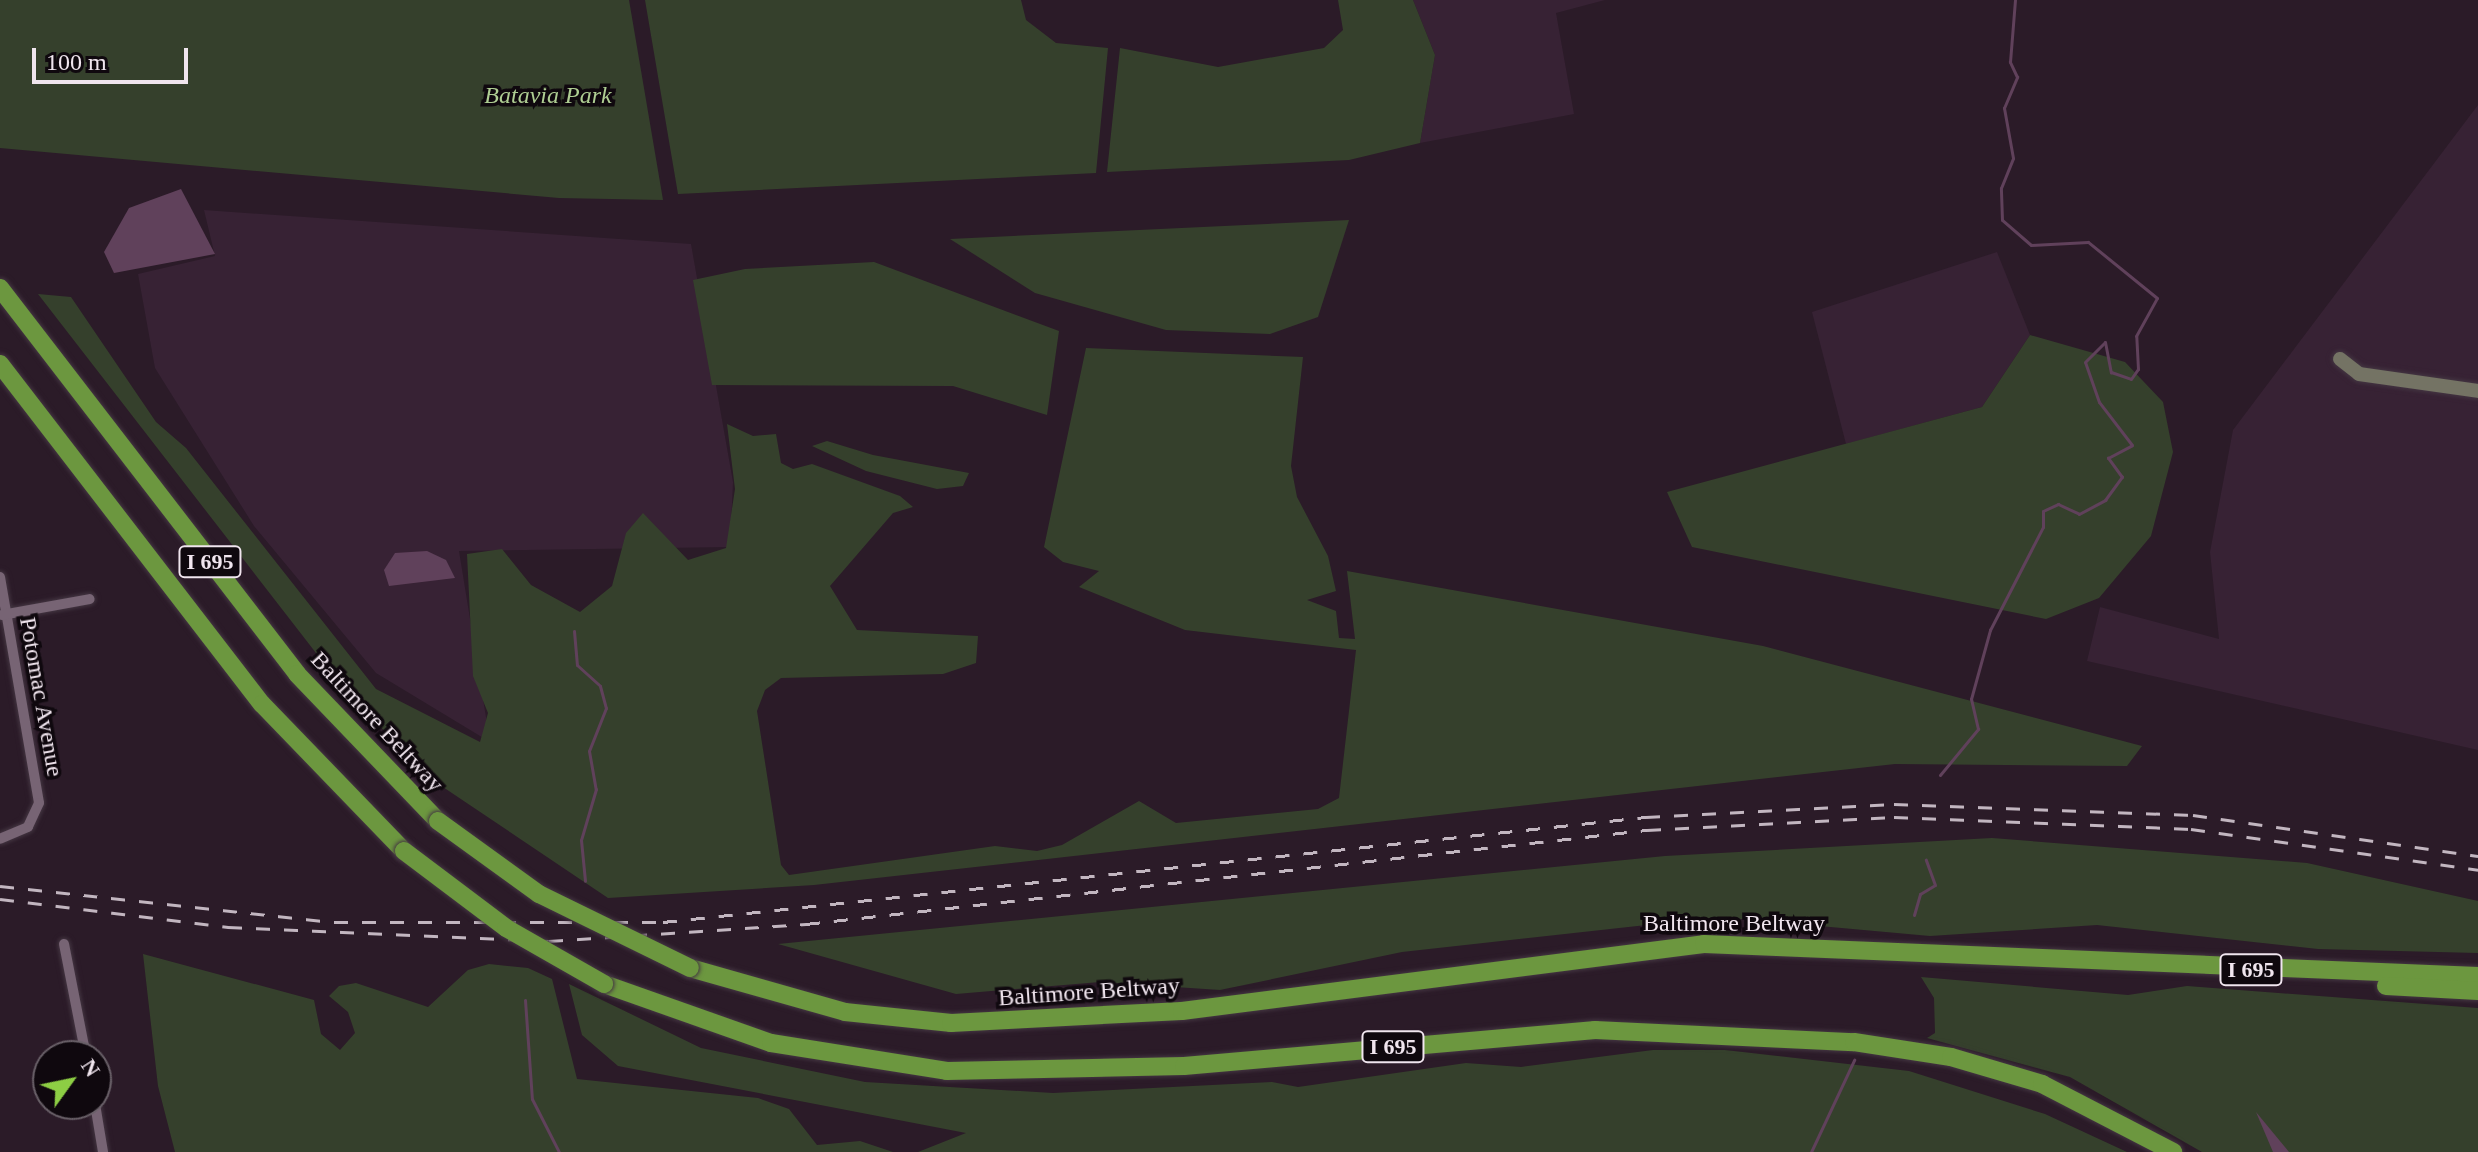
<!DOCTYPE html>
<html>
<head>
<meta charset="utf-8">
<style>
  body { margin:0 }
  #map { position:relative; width:2478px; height:1152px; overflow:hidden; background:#2b1b28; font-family:"Times New Roman",serif }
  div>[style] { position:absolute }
  .built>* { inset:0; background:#372234 }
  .green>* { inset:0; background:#35402c }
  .water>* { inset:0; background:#60415b }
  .stream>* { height:3px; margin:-1.5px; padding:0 1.5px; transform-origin:1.5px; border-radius:1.5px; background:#60415b }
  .roads { filter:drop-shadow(0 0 2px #443642) drop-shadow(0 0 2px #443642) }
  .street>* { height:10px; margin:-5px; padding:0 5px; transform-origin:5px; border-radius:5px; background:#776474 }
  .secondary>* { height:14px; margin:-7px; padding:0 7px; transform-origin:7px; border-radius:7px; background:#747364 }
  .highway>* { height:18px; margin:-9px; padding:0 9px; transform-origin:9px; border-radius:9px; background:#6c973f }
  .rail>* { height:3px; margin-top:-1.5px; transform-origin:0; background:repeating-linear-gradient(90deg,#c2b6c0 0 14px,transparent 0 28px) }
  .bridges { filter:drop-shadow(0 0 2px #443642) drop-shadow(0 0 2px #443642) }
  .highway-bridge>* { height:18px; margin:-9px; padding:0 9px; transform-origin:9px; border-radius:9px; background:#6c973f }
  span { translate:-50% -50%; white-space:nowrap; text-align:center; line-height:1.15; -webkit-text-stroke:7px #0f080e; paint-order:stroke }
  .shield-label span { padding:2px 6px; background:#0f080e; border:2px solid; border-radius:6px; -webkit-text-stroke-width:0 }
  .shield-label { font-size:22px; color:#f0e5ee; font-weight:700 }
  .park-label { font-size:24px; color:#afce93; font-style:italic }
  .street-label { font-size:24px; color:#f0e5ee }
  .north { position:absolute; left:32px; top:1040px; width:80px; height:80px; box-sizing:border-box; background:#0f080e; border:2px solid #696068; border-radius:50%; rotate:57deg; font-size:22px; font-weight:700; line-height:32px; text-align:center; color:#f0e5ee }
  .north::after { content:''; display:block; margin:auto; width:28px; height:36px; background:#8dce44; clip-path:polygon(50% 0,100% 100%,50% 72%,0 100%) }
  .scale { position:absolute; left:32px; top:48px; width:156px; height:36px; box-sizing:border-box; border:4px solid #f0e5ee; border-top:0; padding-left:10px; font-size:24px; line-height:28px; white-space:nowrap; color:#f0e5ee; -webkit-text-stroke:6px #0f080e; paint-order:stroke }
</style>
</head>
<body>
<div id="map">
  <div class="built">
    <i style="clip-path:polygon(1413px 0,1605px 0,1556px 13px,1574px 114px,1420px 143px,1435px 55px)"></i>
    <i style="clip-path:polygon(2478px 105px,2478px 750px,2087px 661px,2100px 607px,2219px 639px,2210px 552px,2233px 430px)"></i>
    <i style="clip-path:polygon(204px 210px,691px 244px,733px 482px,730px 547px,459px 551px,490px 742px,376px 673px,254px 526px,155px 368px,138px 274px,215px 256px)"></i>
    <i style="clip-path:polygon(1997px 252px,2030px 335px,1982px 407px,1846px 444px,1812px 312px)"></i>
  </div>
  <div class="green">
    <i style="clip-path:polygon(0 0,629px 0,663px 200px,559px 198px,0 148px)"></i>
    <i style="clip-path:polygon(645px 0,1021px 0,1026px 20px,1056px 43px,1108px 48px,1096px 173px,678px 194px)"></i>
    <i style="clip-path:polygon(1338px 0,1413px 0,1435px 55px,1420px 143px,1349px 160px,1107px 172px,1120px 48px,1218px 67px,1324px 48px,1343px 30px)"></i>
    <i style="clip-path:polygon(1349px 220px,1318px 317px,1270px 334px,1166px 330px,1035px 293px,950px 239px)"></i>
    <i style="clip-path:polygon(874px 262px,1059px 331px,1047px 415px,953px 386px,712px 385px,693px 280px,745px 269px)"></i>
    <i style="clip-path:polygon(38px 294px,71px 297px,156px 422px,186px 448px,376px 689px,480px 742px,488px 713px,473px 676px,467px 554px,502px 549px,531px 585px,580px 612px,612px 586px,626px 533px,643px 513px,688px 560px,726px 548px,735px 489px,727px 424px,753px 436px,776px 434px,781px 463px,793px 469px,812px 464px,900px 496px,913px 507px,893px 513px,830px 586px,857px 630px,978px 636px,976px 663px,943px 674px,781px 678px,765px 690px,757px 711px,781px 865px,789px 875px,995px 846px,1037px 851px,1062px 845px,1139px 801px,1176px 823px,1318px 809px,1339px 798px,1356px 650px,1185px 630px,1079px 587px,1099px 571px,1063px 562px,1044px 547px,1086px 348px,1303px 357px,1291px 466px,1297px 497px,1328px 556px,1336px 591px,1307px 600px,1336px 611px,1339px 638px,1355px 639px,1347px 571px,1763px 646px,2142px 746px,2127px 766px,1895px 764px,814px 885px,608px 898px,434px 781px,347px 693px)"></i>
    <i style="clip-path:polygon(2030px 335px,2125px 362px,2163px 402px,2173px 452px,2151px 536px,2099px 598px,2046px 619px,1692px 547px,1667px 492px,1982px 407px)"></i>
    <i style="clip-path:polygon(827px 441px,873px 455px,969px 473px,963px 486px,937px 489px,866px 471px,812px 446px)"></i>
    <i style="clip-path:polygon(1992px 838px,2307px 863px,2478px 901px,2478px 953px,2318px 949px,2097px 925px,1930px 936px,1719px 917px,1402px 952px,1220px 990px,1100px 982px,956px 994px,778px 944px,1665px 856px)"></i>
    <i style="clip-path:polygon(143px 954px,314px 1000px,321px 1034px,340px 1050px,355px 1033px,348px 1012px,329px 996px,339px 986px,356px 983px,428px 1007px,468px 970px,489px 964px,528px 968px,552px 979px,577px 1079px,758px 1098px,789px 1109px,817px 1145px,860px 1141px,893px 1152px,175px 1152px,158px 1086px)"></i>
    <i style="clip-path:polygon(1921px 977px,2128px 995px,2187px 986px,2478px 1008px,2478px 1152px,2202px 1152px,2070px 1077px,1927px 1038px,1935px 1033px,1934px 998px)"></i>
    <i style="clip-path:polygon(569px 984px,701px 1048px,865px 1082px,1053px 1093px,1272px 1082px,1298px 1087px,1466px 1063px,1521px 1067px,1653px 1050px,1725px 1050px,1909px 1071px,2045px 1114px,2127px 1152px,918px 1152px,966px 1133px,618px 1066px,582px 1035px)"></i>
  </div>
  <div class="water">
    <i style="clip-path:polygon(181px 189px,215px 254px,114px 273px,104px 252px,129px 208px)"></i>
    <i style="clip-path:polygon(427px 551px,446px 560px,455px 578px,389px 586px,384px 570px,395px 553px)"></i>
    <i style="clip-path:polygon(2256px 1112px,2289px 1152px,2273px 1152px)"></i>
  </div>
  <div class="stream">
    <i style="left:574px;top:631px;width:34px;rotate:85deg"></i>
    <i style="left:577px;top:665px;width:31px;rotate:42deg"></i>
    <i style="left:600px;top:686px;width:23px;rotate:75deg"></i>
    <i style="left:606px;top:708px;width:46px;rotate:111.6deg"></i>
    <i style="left:589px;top:751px;width:39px;rotate:80deg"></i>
    <i style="left:596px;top:789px;width:53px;rotate:106.4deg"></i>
    <i style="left:581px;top:840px;width:41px;rotate:84.4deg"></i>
    <i style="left:1940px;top:775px;width:60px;rotate:-50.4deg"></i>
    <i style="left:1978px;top:729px;width:31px;rotate:-103deg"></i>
    <i style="left:1971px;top:699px;width:72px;rotate:-74.6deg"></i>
    <i style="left:1990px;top:630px;width:116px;rotate:-62.8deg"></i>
    <i style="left:2043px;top:527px;width:16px;rotate:-90deg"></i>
    <i style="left:2043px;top:511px;width:17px;rotate:-25deg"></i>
    <i style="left:2058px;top:504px;width:23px;rotate:25deg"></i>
    <i style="left:2079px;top:514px;width:30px;rotate:-28deg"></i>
    <i style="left:2105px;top:500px;width:29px;rotate:-54deg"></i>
    <i style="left:2122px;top:477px;width:24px;rotate:-126deg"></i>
    <i style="left:2108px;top:458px;width:27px;rotate:-28deg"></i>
    <i style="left:2132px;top:445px;width:54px;rotate:-127.5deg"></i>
    <i style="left:2099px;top:402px;width:42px;rotate:-109.3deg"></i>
    <i style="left:2085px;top:362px;width:28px;rotate:-45deg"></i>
    <i style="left:2105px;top:342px;width:31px;rotate:79deg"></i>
    <i style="left:2111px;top:372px;width:21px;rotate:19deg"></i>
    <i style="left:2131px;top:379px;width:12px;rotate:-55deg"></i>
    <i style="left:2138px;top:369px;width:33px;rotate:-93deg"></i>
    <i style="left:2136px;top:336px;width:43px;rotate:-61.1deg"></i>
    <i style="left:2157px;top:298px;width:89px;rotate:-140.9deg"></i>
    <i style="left:2088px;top:242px;width:57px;rotate:177deg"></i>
    <i style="left:2031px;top:245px;width:38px;rotate:-139deg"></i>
    <i style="left:2002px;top:220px;width:32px;rotate:-92deg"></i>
    <i style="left:2001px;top:188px;width:32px;rotate:-68deg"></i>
    <i style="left:2013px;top:158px;width:51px;rotate:-100.2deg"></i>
    <i style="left:2004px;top:108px;width:34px;rotate:-67deg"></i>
    <i style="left:2017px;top:77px;width:17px;rotate:-115deg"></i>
    <i style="left:2010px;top:62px;width:62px;rotate:-85.4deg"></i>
    <i style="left:1914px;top:915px;width:22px;rotate:-74deg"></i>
    <i style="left:1920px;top:894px;width:17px;rotate:-31deg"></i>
    <i style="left:1935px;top:885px;width:27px;rotate:-110deg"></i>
    <i style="left:525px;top:1000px;width:99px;rotate:86deg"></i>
    <i style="left:532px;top:1099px;width:59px;rotate:63deg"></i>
    <i style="left:1811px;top:1152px;width:102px;rotate:-64.9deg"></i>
  </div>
  <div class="roads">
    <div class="street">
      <i style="left:0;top:577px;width:229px;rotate:80.2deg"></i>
      <i style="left:39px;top:803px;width:26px;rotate:115deg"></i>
      <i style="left:28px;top:827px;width:30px;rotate:157deg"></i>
      <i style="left:2px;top:615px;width:89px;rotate:-10.3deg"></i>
      <i style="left:64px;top:944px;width:114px;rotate:78.9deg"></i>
      <i style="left:95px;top:1104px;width:49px;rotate:80.5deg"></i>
    </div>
    <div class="secondary">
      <i style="left:2340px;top:359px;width:24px;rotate:38deg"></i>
      <i style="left:2359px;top:374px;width:120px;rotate:8.1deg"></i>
    </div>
    <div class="highway">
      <i style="left:0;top:288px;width:487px;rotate:52.4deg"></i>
      <i style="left:297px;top:674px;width:204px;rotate:46.2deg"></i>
      <i style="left:0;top:364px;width:429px;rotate:52.4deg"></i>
      <i style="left:262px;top:704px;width:204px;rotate:46deg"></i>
      <i style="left:690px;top:968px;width:161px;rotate:15.8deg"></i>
      <i style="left:845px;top:1012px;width:107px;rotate:5.9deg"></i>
      <i style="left:951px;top:1023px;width:231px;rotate:-3deg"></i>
      <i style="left:1182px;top:1011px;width:526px;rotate:-7.31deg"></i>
      <i style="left:1704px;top:944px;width:775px;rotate:2.37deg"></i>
      <i style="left:604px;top:984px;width:177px;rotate:19.5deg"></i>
      <i style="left:771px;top:1043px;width:178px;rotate:9deg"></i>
      <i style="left:947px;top:1071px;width:237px;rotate:-1.2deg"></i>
      <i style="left:1184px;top:1066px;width:413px;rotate:-5deg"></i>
      <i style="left:1595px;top:1030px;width:259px;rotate:2.7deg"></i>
      <i style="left:1854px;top:1042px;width:98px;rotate:8.8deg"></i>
      <i style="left:1951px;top:1057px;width:95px;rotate:16.5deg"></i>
      <i style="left:2042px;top:1084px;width:148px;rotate:27.4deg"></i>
      <i style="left:2386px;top:986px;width:92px;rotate:3.1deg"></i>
    </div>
  </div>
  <div class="rail">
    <i style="left:0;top:886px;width:336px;rotate:6.2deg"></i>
    <i style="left:334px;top:922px;width:329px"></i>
    <i style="left:663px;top:922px;width:989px;rotate:-6.1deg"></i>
    <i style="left:1646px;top:817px;width:248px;rotate:-3deg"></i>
    <i style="left:1894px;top:804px;width:299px;rotate:2.1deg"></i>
    <i style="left:2193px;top:815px;width:288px;rotate:8.2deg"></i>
    <i style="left:0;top:899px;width:230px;rotate:7deg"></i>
    <i style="left:228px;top:927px;width:321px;rotate:2.5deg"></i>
    <i style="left:549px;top:941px;width:258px;rotate:-3.8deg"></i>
    <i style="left:806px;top:924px;width:846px;rotate:-6.38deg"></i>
    <i style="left:1647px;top:830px;width:247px;rotate:-3deg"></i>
    <i style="left:1894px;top:817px;width:297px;rotate:2.3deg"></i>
    <i style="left:2191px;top:829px;width:290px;rotate:8.1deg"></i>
  </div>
  <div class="bridges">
    <div class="highway-bridge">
      <i style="left:438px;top:821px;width:125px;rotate:35.9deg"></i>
      <i style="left:539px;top:894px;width:168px;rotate:26.1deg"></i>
      <i style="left:404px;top:851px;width:128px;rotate:37deg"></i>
      <i style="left:506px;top:928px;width:113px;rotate:29.7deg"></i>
    </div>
  </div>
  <div class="shield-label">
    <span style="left:210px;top:562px">I 695</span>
    <span style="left:2251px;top:970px">I 695</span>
    <span style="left:1393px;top:1047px">I 695</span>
  </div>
  <div class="park-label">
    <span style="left:548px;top:96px">Batavia Park</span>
  </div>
  <div class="street-label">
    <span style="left:41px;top:697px;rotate:80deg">Potomac Avenue</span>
    <span style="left:377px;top:722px;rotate:47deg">Baltimore Beltway</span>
    <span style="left:1734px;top:924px">Baltimore Beltway</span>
    <span style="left:1089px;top:992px;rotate:-4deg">Baltimore Beltway</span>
  </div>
  <div class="north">N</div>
  <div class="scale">100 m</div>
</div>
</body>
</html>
